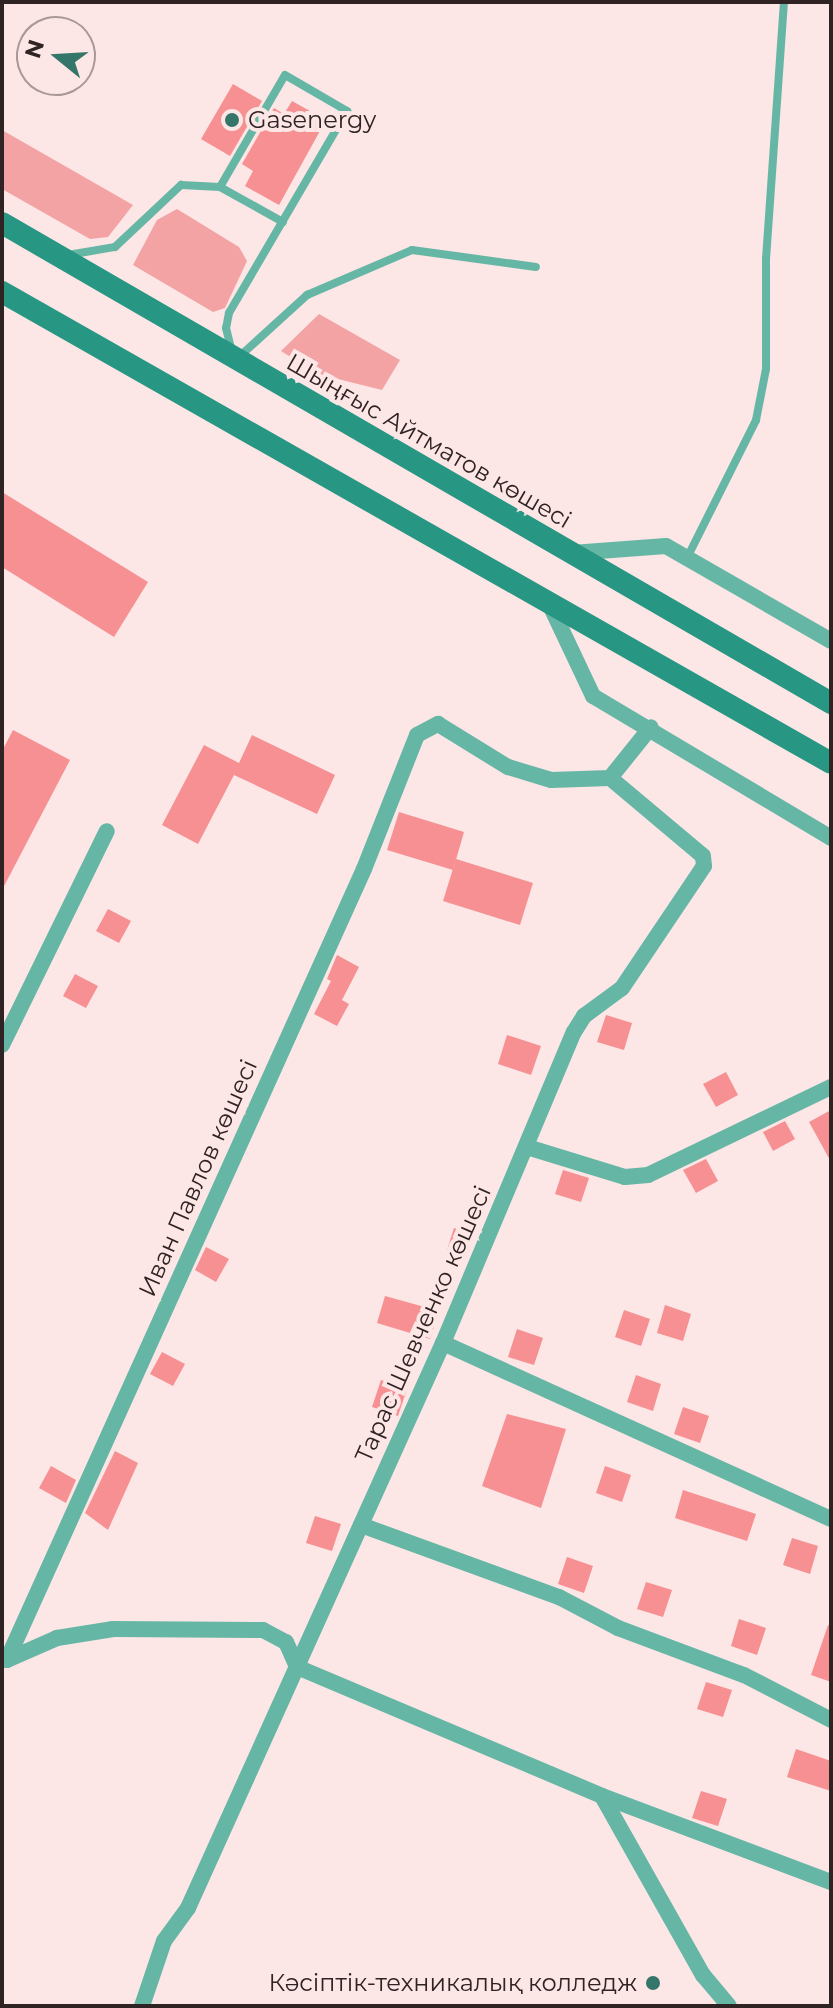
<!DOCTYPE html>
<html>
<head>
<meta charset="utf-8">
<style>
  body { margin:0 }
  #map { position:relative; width:833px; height:2008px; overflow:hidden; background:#fce6e6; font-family:Montserrat,sans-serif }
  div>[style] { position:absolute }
  .green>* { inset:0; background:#f3a3a4 }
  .building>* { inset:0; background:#f79092 }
  .lane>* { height:8px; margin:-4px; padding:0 4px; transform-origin:4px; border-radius:4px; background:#66b6a5 }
  .street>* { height:16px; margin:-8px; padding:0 8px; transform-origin:8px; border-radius:8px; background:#66b6a5 }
  .secondary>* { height:22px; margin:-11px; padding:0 11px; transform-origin:11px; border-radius:11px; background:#279682 }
  .dots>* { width:22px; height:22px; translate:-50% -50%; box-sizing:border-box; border:4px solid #fce6e6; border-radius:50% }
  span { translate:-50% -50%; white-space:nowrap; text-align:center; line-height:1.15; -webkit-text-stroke:8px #fce6e6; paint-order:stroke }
  .poi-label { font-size:24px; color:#302323 }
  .left { translate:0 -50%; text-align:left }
  .right { translate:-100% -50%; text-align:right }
  .street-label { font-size:24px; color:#302323 }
  .frame { position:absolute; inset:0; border:4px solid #302323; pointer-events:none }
  .north { position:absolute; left:16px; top:16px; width:80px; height:80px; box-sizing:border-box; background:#fce6e6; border:2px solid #aa9898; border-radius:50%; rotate:288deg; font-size:22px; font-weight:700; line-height:32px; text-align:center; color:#302323 }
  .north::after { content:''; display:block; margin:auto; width:28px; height:36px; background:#34776a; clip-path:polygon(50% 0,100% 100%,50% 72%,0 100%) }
</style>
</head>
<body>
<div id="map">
  <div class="green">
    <i style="clip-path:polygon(2px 130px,133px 205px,108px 237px,90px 239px,2px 189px)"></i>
    <i style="clip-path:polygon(177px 209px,239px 247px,247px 261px,225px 308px,213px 312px,133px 265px,157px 220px)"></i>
    <i style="clip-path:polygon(319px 314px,400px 360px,382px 390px,318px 374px,281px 351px)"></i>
  </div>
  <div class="building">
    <i style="clip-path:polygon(233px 84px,262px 101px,230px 156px,201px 139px)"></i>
    <i style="clip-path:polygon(292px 101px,326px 120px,279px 205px,245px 186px,253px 171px,242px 164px,274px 108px,284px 114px)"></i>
    <i style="clip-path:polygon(2px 492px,148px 582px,114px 637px,2px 567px)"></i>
    <i style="clip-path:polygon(13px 730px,70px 760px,2px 890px,2px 751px)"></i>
    <i style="clip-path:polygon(252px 735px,335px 775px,317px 814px,234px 775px,198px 844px,162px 825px,204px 745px,239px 763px)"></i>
    <i style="clip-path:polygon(399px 812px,464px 832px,453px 870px,387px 850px)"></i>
    <i style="clip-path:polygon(456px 859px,533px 883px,520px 925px,443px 901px)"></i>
    <i style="clip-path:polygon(108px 909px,131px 921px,119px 943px,96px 931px)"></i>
    <i style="clip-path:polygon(337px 955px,359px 967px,342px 1000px,349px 1004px,337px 1026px,314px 1014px,331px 981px,327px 979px)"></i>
    <i style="clip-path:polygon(75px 974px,98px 986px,86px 1008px,63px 996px)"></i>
    <i style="clip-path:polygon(606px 1015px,632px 1023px,624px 1050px,597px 1042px)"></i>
    <i style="clip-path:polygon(507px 1035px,541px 1046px,531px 1075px,498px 1064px)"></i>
    <i style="clip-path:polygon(726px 1072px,738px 1095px,716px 1107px,703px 1084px)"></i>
    <i style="clip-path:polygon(831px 1110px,831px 1162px,809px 1122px)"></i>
    <i style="clip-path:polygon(785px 1121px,795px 1139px,773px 1151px,763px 1132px)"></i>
    <i style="clip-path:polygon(706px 1159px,718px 1181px,696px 1193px,683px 1170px)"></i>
    <i style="clip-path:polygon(563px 1170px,589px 1178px,581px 1202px,555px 1194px)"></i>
    <i style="clip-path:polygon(454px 1228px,472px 1234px,464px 1256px,447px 1250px)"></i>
    <i style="clip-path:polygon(206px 1247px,229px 1259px,216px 1282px,195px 1270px)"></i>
    <i style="clip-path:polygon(385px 1296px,439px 1311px,430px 1339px,377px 1323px)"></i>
    <i style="clip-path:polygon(665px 1305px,691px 1314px,683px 1341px,657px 1333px)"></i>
    <i style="clip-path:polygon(624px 1310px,650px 1319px,641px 1346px,615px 1337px)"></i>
    <i style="clip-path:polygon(517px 1329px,543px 1338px,534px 1365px,508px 1357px)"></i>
    <i style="clip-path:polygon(162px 1352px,185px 1364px,173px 1386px,150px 1374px)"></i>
    <i style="clip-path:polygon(636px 1375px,661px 1384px,653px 1411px,627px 1402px)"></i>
    <i style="clip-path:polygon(381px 1380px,407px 1389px,398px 1416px,372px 1407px)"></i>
    <i style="clip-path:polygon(683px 1407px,709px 1416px,700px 1443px,674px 1434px)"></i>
    <i style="clip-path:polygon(507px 1414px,566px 1429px,541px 1508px,482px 1486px)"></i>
    <i style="clip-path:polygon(115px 1451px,138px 1463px,108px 1530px,85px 1513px)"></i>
    <i style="clip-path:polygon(51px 1466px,76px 1480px,66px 1503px,39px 1488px)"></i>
    <i style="clip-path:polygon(605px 1466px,631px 1475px,622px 1502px,596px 1493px)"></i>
    <i style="clip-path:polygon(683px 1490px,756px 1514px,747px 1541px,675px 1518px)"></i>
    <i style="clip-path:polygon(315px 1516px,341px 1524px,332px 1551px,306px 1543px)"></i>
    <i style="clip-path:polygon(792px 1538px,818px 1546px,810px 1574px,783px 1565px)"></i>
    <i style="clip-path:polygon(567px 1557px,593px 1566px,584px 1593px,558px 1584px)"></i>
    <i style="clip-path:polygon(646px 1582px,672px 1590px,663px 1617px,637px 1609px)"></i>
    <i style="clip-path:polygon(739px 1619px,766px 1628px,757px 1655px,731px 1646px)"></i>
    <i style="clip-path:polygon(828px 1625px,831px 1626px,831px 1682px,811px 1675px)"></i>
    <i style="clip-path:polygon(706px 1682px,732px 1690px,723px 1717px,697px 1709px)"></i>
    <i style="clip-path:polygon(796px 1749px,831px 1761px,831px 1791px,787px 1777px)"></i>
    <i style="clip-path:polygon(701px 1791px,727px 1799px,718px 1826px,692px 1818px)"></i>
  </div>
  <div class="lane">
    <i style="left:220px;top:187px;width:72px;rotate:29.1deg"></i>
    <i style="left:68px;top:255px;width:48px;rotate:-9.7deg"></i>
    <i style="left:115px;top:247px;width:91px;rotate:-43.2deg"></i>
    <i style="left:181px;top:185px;width:39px;rotate:3deg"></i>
    <i style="left:220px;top:187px;width:129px;rotate:-59.9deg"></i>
    <i style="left:285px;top:75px;width:72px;rotate:30.1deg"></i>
    <i style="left:347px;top:111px;width:234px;rotate:120.3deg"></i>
    <i style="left:229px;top:313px;width:15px;rotate:101deg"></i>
    <i style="left:226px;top:328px;width:21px;rotate:76deg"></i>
    <i style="left:240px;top:356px;width:91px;rotate:-42.3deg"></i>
    <i style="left:307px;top:295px;width:114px;rotate:-23.2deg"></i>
    <i style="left:412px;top:250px;width:125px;rotate:7.8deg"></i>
    <i style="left:688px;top:556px;width:152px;rotate:-63.4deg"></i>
    <i style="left:756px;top:420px;width:52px;rotate:-78.9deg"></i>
    <i style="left:766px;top:369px;width:110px;rotate:-90deg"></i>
    <i style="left:766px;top:259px;width:258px;rotate:-86deg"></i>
  </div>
  <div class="street">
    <i style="left:572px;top:553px;width:94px;rotate:-4.3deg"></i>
    <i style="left:666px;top:546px;width:190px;rotate:29.9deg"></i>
    <i style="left:549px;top:603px;width:103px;rotate:64.7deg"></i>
    <i style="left:593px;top:696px;width:277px;rotate:30.8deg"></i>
    <i style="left:2px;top:1045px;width:238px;rotate:-63.9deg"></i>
    <i style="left:527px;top:1147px;width:102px;rotate:17deg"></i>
    <i style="left:625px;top:1177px;width:23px;rotate:-5deg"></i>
    <i style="left:648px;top:1175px;width:203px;rotate:-25.7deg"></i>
    <i style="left:443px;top:1343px;width:426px;rotate:24.4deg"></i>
    <i style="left:361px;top:1525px;width:211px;rotate:20deg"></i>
    <i style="left:559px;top:1597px;width:67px;rotate:27.7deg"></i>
    <i style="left:618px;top:1628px;width:134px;rotate:20.5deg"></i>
    <i style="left:744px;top:1675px;width:98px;rotate:27.3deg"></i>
    <i style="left:7px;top:1660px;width:868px;rotate:-65.71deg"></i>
    <i style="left:364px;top:869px;width:144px;rotate:-68.4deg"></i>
    <i style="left:417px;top:735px;width:24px;rotate:-28deg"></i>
    <i style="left:438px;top:724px;width:82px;rotate:31.6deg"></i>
    <i style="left:508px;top:767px;width:45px;rotate:16.8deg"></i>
    <i style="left:551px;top:780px;width:59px;rotate:-1.9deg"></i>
    <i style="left:7px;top:1660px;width:55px;rotate:-23.7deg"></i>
    <i style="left:57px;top:1638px;width:57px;rotate:-9.1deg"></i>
    <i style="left:113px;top:1629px;width:150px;rotate:0.4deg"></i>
    <i style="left:263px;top:1630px;width:26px;rotate:28deg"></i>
    <i style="left:286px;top:1642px;width:27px;rotate:66deg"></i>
    <i style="left:297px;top:1667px;width:331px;rotate:22.9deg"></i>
    <i style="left:602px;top:1796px;width:245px;rotate:20.6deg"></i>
    <i style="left:602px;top:1796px;width:206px;rotate:60.6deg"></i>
    <i style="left:703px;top:1975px;width:40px;rotate:50deg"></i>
    <i style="left:142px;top:2006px;width:69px;rotate:-71.3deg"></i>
    <i style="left:164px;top:1941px;width:41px;rotate:-54deg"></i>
    <i style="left:188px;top:1908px;width:620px;rotate:-65.71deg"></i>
    <i style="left:443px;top:1343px;width:337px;rotate:-67.2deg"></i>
    <i style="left:574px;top:1032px;width:19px;rotate:-58deg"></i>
    <i style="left:584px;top:1016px;width:47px;rotate:-36.4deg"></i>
    <i style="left:622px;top:988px;width:147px;rotate:-56.1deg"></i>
    <i style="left:704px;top:866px;width:10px;rotate:-96deg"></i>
    <i style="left:703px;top:856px;width:121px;rotate:-140deg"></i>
    <i style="left:610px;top:778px;width:65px;rotate:-51.2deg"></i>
  </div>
  <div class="secondary">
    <i style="left:2px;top:223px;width:958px;rotate:30.07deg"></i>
    <i style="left:2px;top:292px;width:953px;rotate:29.6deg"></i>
  </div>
  <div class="dots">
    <i style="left:232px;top:120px;background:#34776a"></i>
    <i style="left:653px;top:1983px;background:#34776a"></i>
  </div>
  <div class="poi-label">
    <span class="left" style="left:248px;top:120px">Gasenergy</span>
    <span class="right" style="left:637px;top:1983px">Кәсіптік-техникалық колледж</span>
  </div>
  <div class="street-label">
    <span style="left:429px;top:441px;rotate:30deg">Шыңғыс Айтматов көшесі</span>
    <span style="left:198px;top:1178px;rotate:-66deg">Иван Павлов көшесі</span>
    <span style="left:423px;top:1324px;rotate:-66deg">Тарас Шевченко көшесі</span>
  </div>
  <div class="frame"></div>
  <div class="north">N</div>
</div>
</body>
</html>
